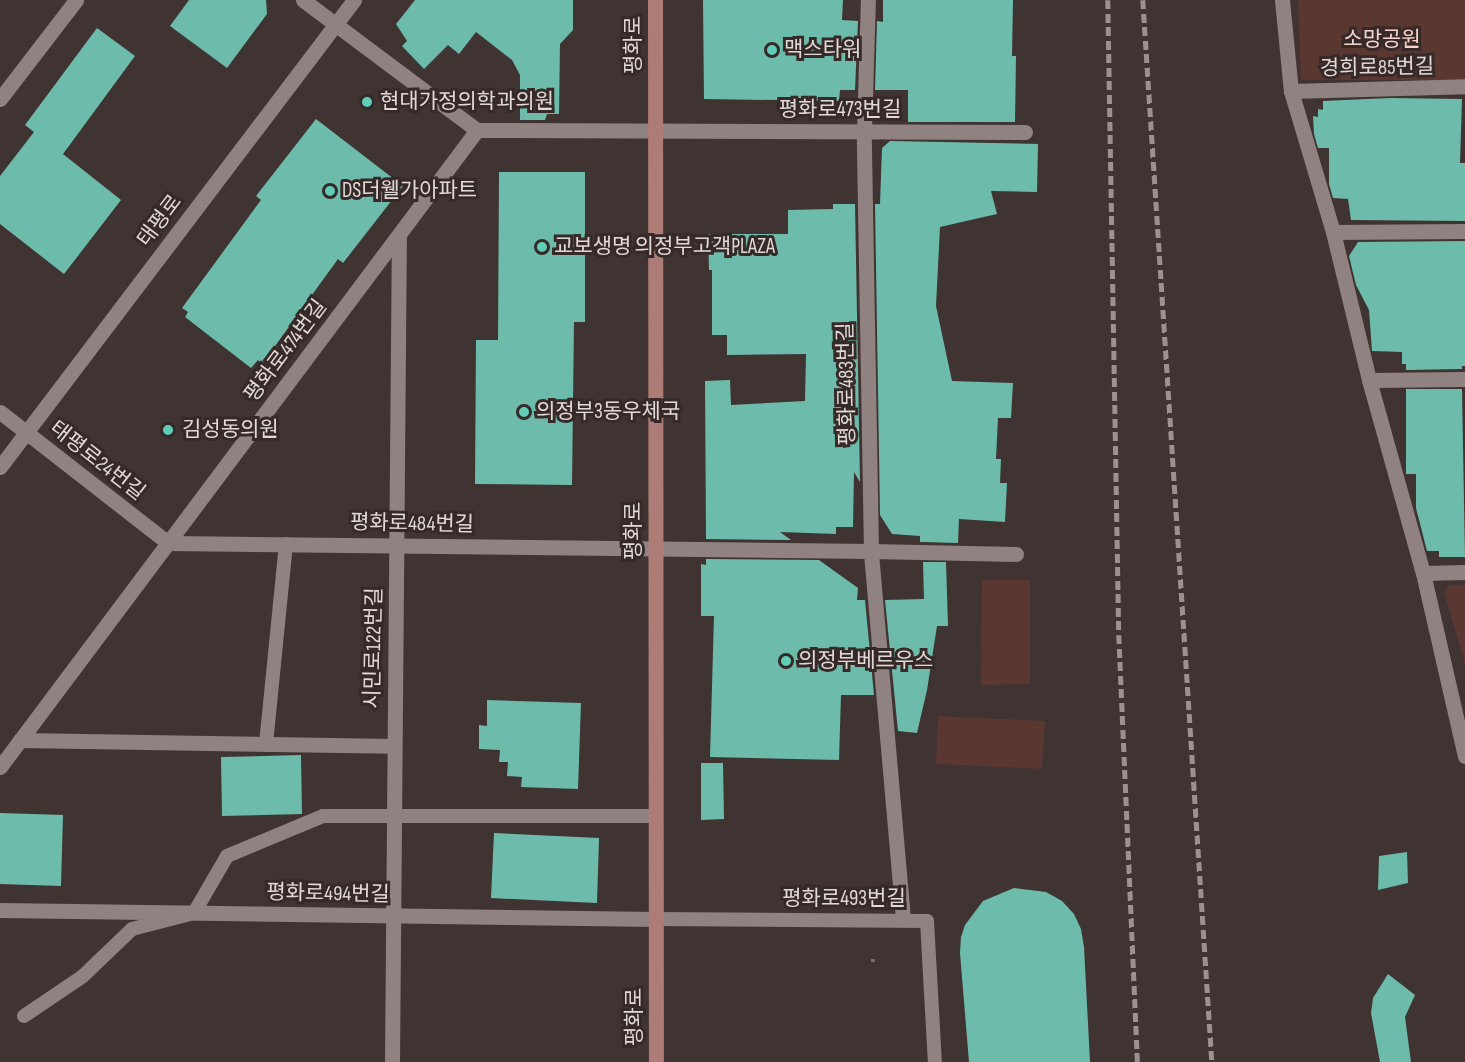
<!DOCTYPE html>
<html>
<head>
<meta charset="utf-8">
<style>
  body { margin:0 }
  #map { position:relative; width:1465px; height:1062px; overflow:hidden; background:#403432; font-family:"Sofia Sans Condensed","Noto Sans KR",sans-serif }
  div>[style] { position:absolute }
  .green>* { inset:0; background:#5b3732 }
  .building>* { inset:0; background:#6dbbaa }
  .path>* { height:4px; margin-top:-2px; transform-origin:0; background:repeating-linear-gradient(90deg,#766b6a 0 3px,transparent 0 6px) }
  .lane>* { height:14px; margin:-7px; padding:0 7px; transform-origin:7px; border-radius:7px; background:#908280 }
  .street>* { height:15px; margin:-7.5px; padding:0 7.5px; transform-origin:7.5px; border-radius:7.5px; background:#908280 }
  .secondary>* { height:15px; margin:-7.5px; padding:0 7.5px; transform-origin:7.5px; border-radius:7.5px; background:#ad7c76 }
  .rail>* { height:4.5px; margin-top:-2.25px; transform-origin:0; background:repeating-linear-gradient(90deg,#9b9190 0 9px,transparent 0 13.5px) }
  .dots>* { width:16px; height:16px; translate:-50% -50%; box-sizing:border-box; border:3px solid #362a28; border-radius:50% }
  span { translate:-50% -50%; white-space:nowrap; text-align:center; line-height:1.15; -webkit-text-stroke:6px #362a28; paint-order:stroke }
  .park-label { font-size:21px; color:#fad3cd }
  .street-label { font-size:21px; color:#e1d9d8 }
  .poi-label { font-size:21px; color:#e1d9d8 }
  .left { translate:0 -50%; text-align:left }
</style>
</head>
<body>
<div id="map">
  <div class="green">
    <i style="clip-path:polygon(1298px 0,1465px 0,1465px 80px,1301px 80px)"></i>
    <i style="clip-path:polygon(982px 580px,1030px 580px,1030px 684px,981px 685px)"></i>
    <i style="clip-path:polygon(1449px 585px,1465px 585px,1465px 663px,1444px 592px)"></i>
    <i style="clip-path:polygon(938px 716px,1045px 721px,1042px 769px,936px 764px)"></i>
  </div>
  <div class="building">
    <i style="clip-path:polygon(189px 0,266px 0,267px 14px,227px 68px,170px 26px)"></i>
    <i style="clip-path:polygon(415px 0,573px 0,573px 30px,560px 44px,559px 114px,547px 114px,545px 120px,520px 120px,520px 75px,512px 60px,476px 32px,459px 54px,448px 45px,424px 69px,402px 46px,407px 41px,396px 24px)"></i>
    <i style="clip-path:polygon(703px 0,843px 0,842px 20px,858px 21px,855px 90px,840px 90px,839px 101px,704px 99px)"></i>
    <i style="clip-path:polygon(883px 0,1013px 0,1012px 56px,1016px 56px,1015px 122px,908px 122px,908px 90px,875px 90px,877px 21px,883px 22px)"></i>
    <i style="clip-path:polygon(97px 28px,135px 56px,63px 154px,121px 200px,64px 274px,0 224px,0 176px,34px 132px,25px 125px)"></i>
    <i style="clip-path:polygon(1390px 98px,1462px 99px,1460px 163px,1465px 163px,1465px 221px,1351px 220px,1348px 199px,1333px 198px,1329px 184px,1329px 148px,1318px 148px,1314px 134px,1313px 116px,1318px 117px,1318px 109px,1323px 110px,1323px 101px)"></i>
    <i style="clip-path:polygon(316px 119px,403px 186px,343px 263px,338px 259px,262px 364px,258px 360px,251px 368px,185px 317px,188px 312px,182px 308px,261px 200px,256px 196px)"></i>
    <i style="clip-path:polygon(890px 141px,1038px 144px,1037px 192px,991px 191px,997px 214px,940px 227px,936px 306px,952px 381px,1013px 383px,1011px 418px,998px 418px,996px 459px,1001px 459px,1000px 483px,1007px 483px,1005px 522px,959px 519px,958px 543px,923px 542px,920px 542px,920px 536px,892px 534px,880px 515px,875px 204px,880px 204px,882px 148px)"></i>
    <i style="clip-path:polygon(499px 172px,585px 172px,585px 322px,574px 322px,572px 485px,475px 484px,476px 340px,498px 340px)"></i>
    <i style="clip-path:polygon(833px 204px,855px 204px,860px 482px,854px 472px,853px 527px,836px 527px,836px 534px,780px 532px,791px 540px,706px 539px,705px 381px,730px 380px,731px 405px,805px 401px,806px 354px,727px 355px,727px 335px,712px 335px,712px 270px,709px 270px,708px 234px,788px 234px,788px 210px,833px 209px)"></i>
    <i style="clip-path:polygon(1465px 241px,1465px 366px,1462px 366px,1462px 369px,1406px 370px,1406px 364px,1402px 364px,1402px 352px,1372px 351px,1369px 310px,1356px 285px,1349px 256px,1358px 242px)"></i>
    <i style="clip-path:polygon(1406px 389px,1462px 389px,1465px 557px,1439px 557px,1439px 551px,1427px 551px,1416px 508px,1416px 474px,1406px 474px)"></i>
    <i style="clip-path:polygon(706px 559px,819px 560px,858px 588px,857px 600px,865px 600px,874px 695px,841px 695px,839px 760px,710px 757px,714px 616px,701px 616px,701px 564px,706px 565px)"></i>
    <i style="clip-path:polygon(923px 562px,946px 562px,948px 626px,937px 626px,927px 690px,917px 733px,898px 731px,885px 600px,924px 599px)"></i>
    <i style="clip-path:polygon(487px 700px,581px 703px,578px 789px,521px 787px,522px 777px,507px 776px,508px 762px,499px 762px,500px 750px,479px 749px,479px 725px,487px 726px)"></i>
    <i style="clip-path:polygon(301px 755px,302px 814px,222px 816px,221px 757px)"></i>
    <i style="clip-path:polygon(701px 763px,723px 763px,724px 819px,701px 820px)"></i>
    <i style="clip-path:polygon(0 813px,63px 815px,61px 886px,0 884px)"></i>
    <i style="clip-path:polygon(494px 833px,599px 838px,597px 903px,491px 898px)"></i>
    <i style="clip-path:polygon(1407px 852px,1408px 883px,1378px 890px,1379px 856px)"></i>
    <i style="clip-path:polygon(1014px 888px,1046px 892px,1062px 901px,1074px 914px,1081px 929px,1084px 947px,1090px 1062px,969px 1062px,960px 953px,961px 937px,965px 925px,983px 901px)"></i>
    <i style="clip-path:polygon(1388px 974px,1415px 995px,1405px 1017px,1411px 1062px,1380px 1062px,1371px 1013px,1373px 998px)"></i>
  </div>
  <div class="path">
    <i style="left:873px;top:959px;width:5px;rotate:90deg"></i>
  </div>
  <div class="lane">
    <i style="left:266px;top:744px;width:201px;rotate:-84.3deg"></i>
    <i style="left:656px;top:919px;width:271px;rotate:0.4deg"></i>
    <i style="left:927px;top:921px;width:141px;rotate:86.8deg"></i>
    <i style="left:24px;top:1016px;width:71px;rotate:-34.1deg"></i>
    <i style="left:83px;top:976px;width:68px;rotate:-43.8deg"></i>
    <i style="left:132px;top:929px;width:64px;rotate:-14.5deg"></i>
    <i style="left:194px;top:913px;width:66px;rotate:-59.9deg"></i>
    <i style="left:227px;top:856px;width:104px;rotate:-22.6deg"></i>
    <i style="left:323px;top:816px;width:333px"></i>
  </div>
  <div class="street">
    <i style="left:303px;top:0;width:217px;rotate:36.8deg"></i>
    <i style="left:1282px;top:0;width:91px;rotate:84.4deg"></i>
    <i style="left:1291px;top:91px;width:147px;rotate:73.4deg"></i>
    <i style="left:1333px;top:232px;width:152px;rotate:76.3deg"></i>
    <i style="left:1369px;top:380px;width:200px;rotate:74.4deg"></i>
    <i style="left:1423px;top:573px;width:188px;rotate:77.1deg"></i>
    <i style="left:1291px;top:91px;width:174px;rotate:-1.6deg"></i>
    <i style="left:0;top:99px;width:125px;rotate:-52.5deg"></i>
    <i style="left:477px;top:130px;width:548px;rotate:0.21deg"></i>
    <i style="left:1333px;top:232px;width:132px;rotate:-0.4deg"></i>
    <i style="left:1369px;top:380px;width:96px;rotate:-0.6deg"></i>
    <i style="left:0;top:412px;width:213px;rotate:37.9deg"></i>
    <i style="left:168px;top:543px;width:703px;rotate:0.65deg"></i>
    <i style="left:871px;top:551px;width:420px;rotate:-91deg"></i>
    <i style="left:864px;top:131px;width:131px;rotate:-88.3deg"></i>
    <i style="left:0;top:467px;width:586px;rotate:-52.84deg"></i>
    <i style="left:1423px;top:573px;width:42px;rotate:-1.4deg"></i>
    <i style="left:20px;top:740px;width:374px;rotate:0.9deg"></i>
    <i style="left:0;top:767px;width:796px;rotate:-53.17deg"></i>
    <i style="left:0;top:910px;width:656px;rotate:0.79deg"></i>
    <i style="left:903px;top:919px;width:369px;rotate:-95deg"></i>
    <i style="left:871px;top:551px;width:145px;rotate:1.2deg"></i>
    <i style="left:392px;top:1062px;width:827px;rotate:-89.52deg"></i>
  </div>
  <div class="secondary">
    <i style="left:655px;top:0;width:1062px;rotate:89.95deg"></i>
  </div>
  <div class="rail">
    <i style="left:1108px;top:0;width:635px;rotate:89.01deg"></i>
    <i style="left:1119px;top:635px;width:427px;rotate:87.5deg"></i>
    <i style="left:1143px;top:0;width:1064px;rotate:86.28deg"></i>
  </div>
  <div class="dots">
    <i style="left:772px;top:50px;background:#5eceb8"></i>
    <i style="left:367px;top:102px;background:#5eceb8"></i>
    <i style="left:330px;top:191px;background:#5eceb8"></i>
    <i style="left:542px;top:247px;background:#5eceb8"></i>
    <i style="left:524px;top:412px;background:#5eceb8"></i>
    <i style="left:168px;top:430px;background:#5eceb8"></i>
    <i style="left:786px;top:661px;background:#5eceb8"></i>
  </div>
  <div class="park-label">
    <span style="left:1382px;top:40px">소망공원</span>
  </div>
  <div class="street-label">
    <span style="left:634px;top:45px;rotate:-90deg">평화로</span>
    <span style="left:1377px;top:68px;rotate:-1deg">경희로85번길</span>
    <span style="left:840px;top:110px">평화로473번길</span>
    <span style="left:160px;top:221px;rotate:-53deg">태평로</span>
    <span style="left:286px;top:351px;rotate:-53deg">평화로474번길</span>
    <span style="left:847px;top:384px;rotate:-91deg">평화로483번길</span>
    <span style="left:97px;top:461px;rotate:38deg">태평로24번길</span>
    <span style="left:412px;top:524px;rotate:1deg">평화로484번길</span>
    <span style="left:634px;top:531px;rotate:-90deg">평화로</span>
    <span style="left:374px;top:648px;rotate:-89deg">시민로122번길</span>
    <span style="left:328px;top:894px;rotate:1deg">평화로494번길</span>
    <span style="left:844px;top:899px">평화로493번길</span>
    <span style="left:635px;top:1017px;rotate:-90deg">평화로</span>
  </div>
  <div class="poi-label">
    <span class="left" style="left:784px;top:50px">맥스타워</span>
    <span class="left" style="left:380px;top:102px">현대가정의학과의원</span>
    <span class="left" style="left:342px;top:191px">DS더웰가아파트</span>
    <span class="left" style="left:554px;top:247px">교보생명 의정부고객PLAZA</span>
    <span class="left" style="left:536px;top:412px">의정부3동우체국</span>
    <span class="left" style="left:182px;top:430px">김성동의원</span>
    <span class="left" style="left:798px;top:661px">의정부베르우스</span>
  </div>
</div>
</body>
</html>
